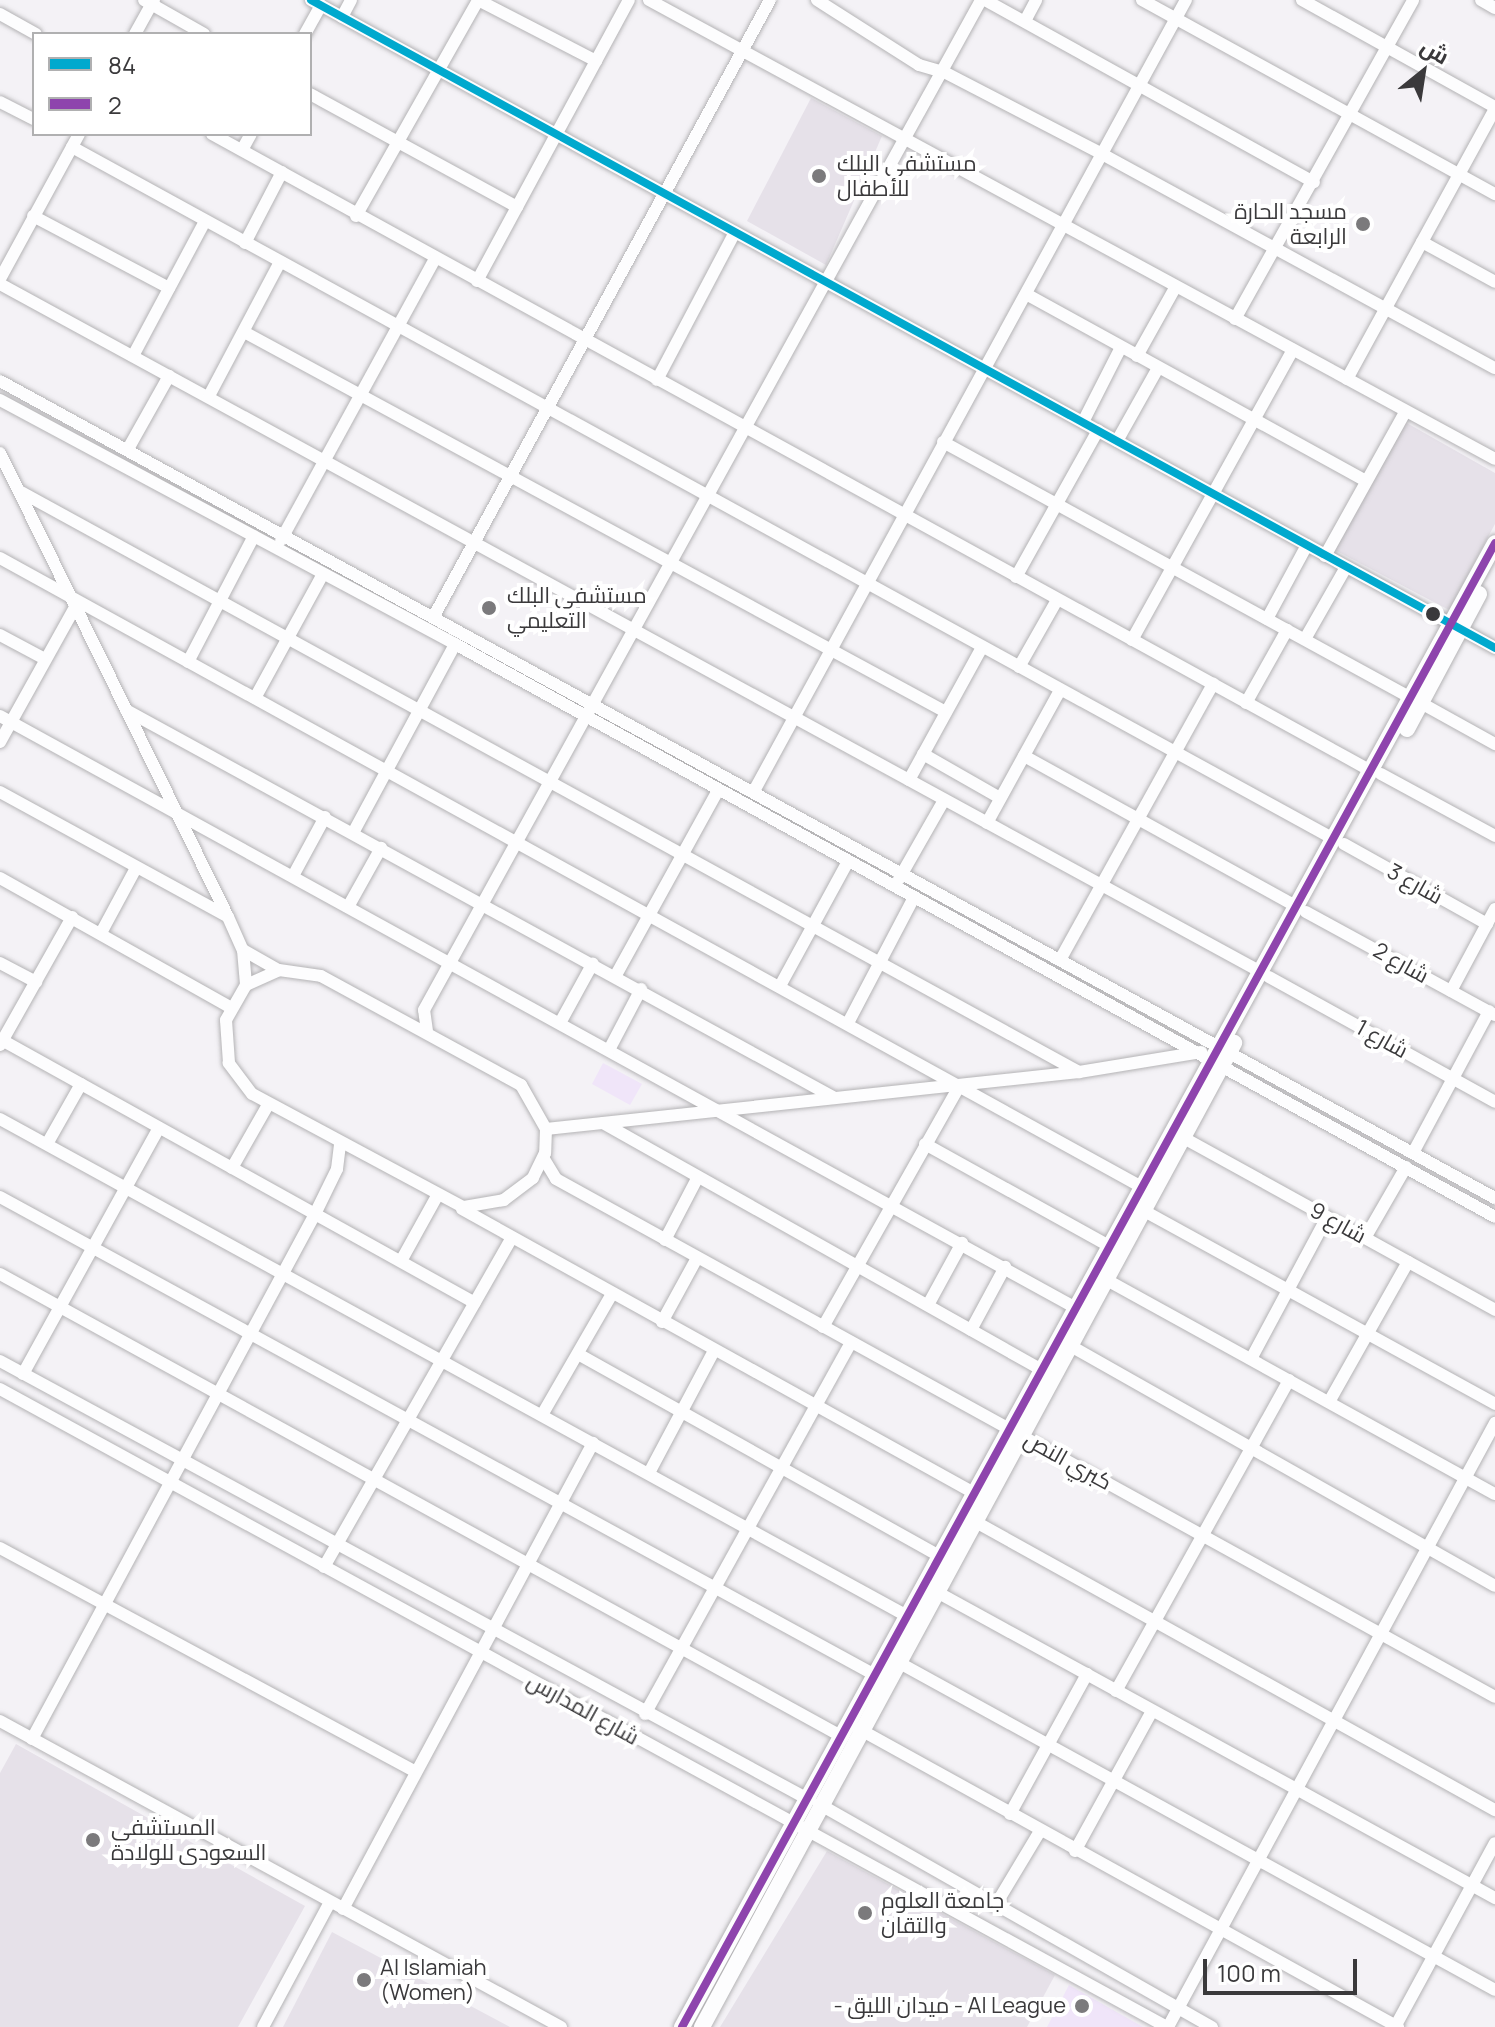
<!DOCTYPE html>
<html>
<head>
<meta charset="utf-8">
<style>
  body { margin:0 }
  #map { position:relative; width:1495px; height:2027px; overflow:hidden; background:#f4f2f6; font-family:Manrope,Cairo,sans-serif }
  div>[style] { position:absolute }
  .built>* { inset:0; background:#e6e1e9 }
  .green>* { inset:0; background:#f0e5f9 }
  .roads { filter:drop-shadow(0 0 2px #b4b3b5) drop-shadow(0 0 2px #b4b3b5) }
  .minor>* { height:12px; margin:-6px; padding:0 6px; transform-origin:6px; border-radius:6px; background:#fdfdfe }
  .major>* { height:16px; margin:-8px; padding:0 8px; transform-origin:8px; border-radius:8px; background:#fdfdfe }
  .bus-1>* { height:8px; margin:-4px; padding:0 4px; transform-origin:4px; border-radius:4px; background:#00a9ce }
  .bus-2>* { height:8px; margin:-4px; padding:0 4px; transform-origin:4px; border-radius:4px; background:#8e44ad }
  .dots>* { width:22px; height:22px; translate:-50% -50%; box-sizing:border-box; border:4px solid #fff; border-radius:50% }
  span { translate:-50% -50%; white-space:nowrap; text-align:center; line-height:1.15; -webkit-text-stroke:8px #fff; paint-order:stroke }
  .poi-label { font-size:22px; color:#3a393b }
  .left { translate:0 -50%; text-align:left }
  .right { translate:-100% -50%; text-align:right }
  .street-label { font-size:22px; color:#3a393b }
  .legend { position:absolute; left:32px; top:32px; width:280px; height:104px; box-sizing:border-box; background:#fff; border:2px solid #b0b0b1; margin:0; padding:10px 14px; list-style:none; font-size:24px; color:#3a393b }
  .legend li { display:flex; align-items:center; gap:16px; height:40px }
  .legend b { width:40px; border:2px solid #b0b0b1 }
  .north { position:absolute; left:1383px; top:32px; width:80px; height:80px; -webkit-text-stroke:6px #fff; paint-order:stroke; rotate:30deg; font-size:22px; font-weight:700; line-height:32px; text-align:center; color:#3a393b }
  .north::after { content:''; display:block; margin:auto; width:28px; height:36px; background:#3a393b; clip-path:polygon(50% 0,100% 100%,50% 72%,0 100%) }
  .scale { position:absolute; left:1203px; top:1959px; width:154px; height:36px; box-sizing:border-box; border:4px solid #3a393b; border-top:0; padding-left:10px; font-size:24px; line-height:28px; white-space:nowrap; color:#3a393b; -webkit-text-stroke:6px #fff; paint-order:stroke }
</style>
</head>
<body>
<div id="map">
  <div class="built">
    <i style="clip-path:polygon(811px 98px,882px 136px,826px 265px,747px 221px)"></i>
    <i style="clip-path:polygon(1405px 422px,1495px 473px,1495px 524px,1449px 610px,1333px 549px)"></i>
    <i style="clip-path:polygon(16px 1744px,305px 1906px,238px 2027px,0 2027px,0 1773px)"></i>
    <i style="clip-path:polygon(827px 1851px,1055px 1975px,1027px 2027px,720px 2027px)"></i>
    <i style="clip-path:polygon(332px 1932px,510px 2027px,283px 2027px)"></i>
  </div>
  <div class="green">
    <i style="clip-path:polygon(603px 1063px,642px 1084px,630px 1105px,592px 1084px)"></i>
    <i style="clip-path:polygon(1069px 1985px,1143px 2027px,1047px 2027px)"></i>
  </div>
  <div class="roads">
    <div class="minor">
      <i style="left:144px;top:0;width:69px;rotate:29.5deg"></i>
      <i style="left:311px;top:0;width:1350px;rotate:28.69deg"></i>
      <i style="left:478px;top:0;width:133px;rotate:27.3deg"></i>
      <i style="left:649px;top:0;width:962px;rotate:28.48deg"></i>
      <i style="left:817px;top:0;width:121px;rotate:32.5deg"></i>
      <i style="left:919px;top:65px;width:26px;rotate:16deg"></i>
      <i style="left:944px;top:72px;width:178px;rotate:27.4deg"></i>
      <i style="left:1102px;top:154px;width:447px;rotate:28.6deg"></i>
      <i style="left:985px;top:0;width:376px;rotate:29deg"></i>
      <i style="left:1142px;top:0;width:403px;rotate:28.8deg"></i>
      <i style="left:1302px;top:0;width:221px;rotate:29deg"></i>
      <i style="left:1481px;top:0;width:16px;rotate:30deg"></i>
      <i style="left:0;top:14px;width:41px;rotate:29.1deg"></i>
      <i style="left:342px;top:17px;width:19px;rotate:-62deg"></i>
      <i style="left:1025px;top:21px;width:24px;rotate:-62deg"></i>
      <i style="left:135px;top:34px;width:39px;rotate:-61deg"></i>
      <i style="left:305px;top:34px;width:33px;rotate:-61deg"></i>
      <i style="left:310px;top:94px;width:236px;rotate:28.6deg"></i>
      <i style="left:0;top:102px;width:38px;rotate:27deg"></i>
      <i style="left:212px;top:134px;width:1323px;rotate:28.79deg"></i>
      <i style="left:72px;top:147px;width:1439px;rotate:28.74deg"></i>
      <i style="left:242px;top:150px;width:18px;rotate:-61deg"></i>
      <i style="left:33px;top:216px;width:154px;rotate:27.9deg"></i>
      <i style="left:356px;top:216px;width:248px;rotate:-60.5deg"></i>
      <i style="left:1422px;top:242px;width:83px;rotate:28.7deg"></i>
      <i style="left:245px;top:243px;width:80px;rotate:-62.5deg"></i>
      <i style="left:0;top:279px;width:165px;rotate:-61.4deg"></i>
      <i style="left:477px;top:281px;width:319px;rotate:-61.6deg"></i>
      <i style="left:0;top:284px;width:1436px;rotate:28.62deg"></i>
      <i style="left:1026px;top:294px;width:388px;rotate:28.8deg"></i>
      <i style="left:1235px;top:319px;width:365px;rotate:-60.8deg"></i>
      <i style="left:244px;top:332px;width:798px;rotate:28.43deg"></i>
      <i style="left:133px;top:356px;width:153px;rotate:-61.9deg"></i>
      <i style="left:1137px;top:356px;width:78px;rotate:-60.8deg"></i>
      <i style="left:1347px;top:379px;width:308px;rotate:-61.3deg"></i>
      <i style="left:657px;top:380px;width:167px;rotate:-62.2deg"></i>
      <i style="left:0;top:381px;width:1704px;rotate:28.66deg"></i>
      <i style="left:209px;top:396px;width:152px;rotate:-62.1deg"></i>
      <i style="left:0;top:400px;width:516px;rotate:28.2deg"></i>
      <i style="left:455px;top:644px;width:1187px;rotate:28.85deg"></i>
      <i style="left:1083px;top:422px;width:82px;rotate:-63.1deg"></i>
      <i style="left:1117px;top:441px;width:84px;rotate:-60.7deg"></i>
      <i style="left:943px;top:442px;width:533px;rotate:28.68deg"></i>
      <i style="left:128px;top:449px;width:84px;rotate:-60.7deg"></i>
      <i style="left:0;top:453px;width:517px;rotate:63.83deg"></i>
      <i style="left:228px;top:917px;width:36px;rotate:66deg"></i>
      <i style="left:243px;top:950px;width:35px;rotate:85deg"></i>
      <i style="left:21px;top:492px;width:1207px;rotate:28.73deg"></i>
      <i style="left:281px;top:540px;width:320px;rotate:-61.3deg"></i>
      <i style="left:1325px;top:556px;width:165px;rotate:-60.9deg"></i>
      <i style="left:0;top:558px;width:1304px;rotate:28.85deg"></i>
      <i style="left:1016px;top:577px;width:168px;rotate:-60.8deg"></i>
      <i style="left:434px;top:616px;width:702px;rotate:-61.39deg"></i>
      <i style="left:1267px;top:619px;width:84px;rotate:-61.6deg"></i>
      <i style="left:0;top:635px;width:51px;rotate:28.1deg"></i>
      <i style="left:1305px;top:639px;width:83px;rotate:-60.3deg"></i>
      <i style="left:1132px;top:640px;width:332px;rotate:-61deg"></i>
      <i style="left:188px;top:662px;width:142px;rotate:-62.4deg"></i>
      <i style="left:1019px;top:667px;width:77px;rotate:-60.4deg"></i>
      <i style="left:255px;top:698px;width:141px;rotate:-61.3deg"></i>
      <i style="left:1246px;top:703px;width:84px;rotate:-60.7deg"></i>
      <i style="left:1421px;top:703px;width:85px;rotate:29deg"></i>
      <i style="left:126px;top:710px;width:806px;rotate:28.7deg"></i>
      <i style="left:0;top:716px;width:1228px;rotate:28.82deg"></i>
      <i style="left:0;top:742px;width:154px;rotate:-60.9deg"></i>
      <i style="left:923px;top:754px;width:89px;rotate:29.7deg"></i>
      <i style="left:1024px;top:756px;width:312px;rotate:28.9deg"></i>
      <i style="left:1381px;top:774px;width:130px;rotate:28.5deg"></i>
      <i style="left:909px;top:780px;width:152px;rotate:-61.2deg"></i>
      <i style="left:754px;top:791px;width:901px;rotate:-61.36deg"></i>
      <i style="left:0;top:792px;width:260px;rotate:28.7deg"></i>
      <i style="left:987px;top:823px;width:152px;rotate:-61.2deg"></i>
      <i style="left:353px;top:833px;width:215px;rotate:-61.6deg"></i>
      <i style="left:1344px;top:844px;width:164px;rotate:29.2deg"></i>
      <i style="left:293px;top:876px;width:67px;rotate:-61.5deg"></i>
      <i style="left:0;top:878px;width:264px;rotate:29.3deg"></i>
      <i style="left:899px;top:879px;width:91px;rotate:-60.3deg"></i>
      <i style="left:348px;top:907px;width:68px;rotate:-60.8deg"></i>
      <i style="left:1306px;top:912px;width:215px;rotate:28.6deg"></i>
      <i style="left:101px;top:933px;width:74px;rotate:-61.7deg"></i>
      <i style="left:243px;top:950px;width:40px;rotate:29.7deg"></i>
      <i style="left:1060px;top:960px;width:316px;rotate:-61deg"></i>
      <i style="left:0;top:963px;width:41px;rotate:27.8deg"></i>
      <i style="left:279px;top:970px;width:42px;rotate:8.1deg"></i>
      <i style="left:321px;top:976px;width:228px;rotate:28.6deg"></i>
      <i style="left:521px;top:1085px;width:51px;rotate:60.4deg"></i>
      <i style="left:546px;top:1129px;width:24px;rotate:92deg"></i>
      <i style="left:545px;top:1153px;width:28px;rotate:116deg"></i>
      <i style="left:533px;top:1178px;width:36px;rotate:143deg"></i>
      <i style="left:504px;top:1200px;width:42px;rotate:170.3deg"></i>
      <i style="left:463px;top:1207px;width:239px;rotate:-151.8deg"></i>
      <i style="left:252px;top:1094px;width:39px;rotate:-127deg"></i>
      <i style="left:229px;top:1063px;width:43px;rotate:-94deg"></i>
      <i style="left:226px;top:1020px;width:40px;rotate:-60.3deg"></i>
      <i style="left:246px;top:985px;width:36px;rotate:-24deg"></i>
      <i style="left:616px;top:975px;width:211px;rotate:-61.1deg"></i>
      <i style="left:1269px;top:977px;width:258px;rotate:28.9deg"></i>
      <i style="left:780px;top:986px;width:140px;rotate:-61.4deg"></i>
      <i style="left:1451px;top:991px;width:93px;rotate:-61.8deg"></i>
      <i style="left:560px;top:1023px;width:68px;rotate:-61.2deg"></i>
      <i style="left:848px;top:1023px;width:140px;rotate:-62.3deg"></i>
      <i style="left:427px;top:1031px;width:21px;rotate:-98deg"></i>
      <i style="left:424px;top:1010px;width:1153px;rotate:-61.12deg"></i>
      <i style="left:0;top:1039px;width:543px;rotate:29.06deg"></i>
      <i style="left:0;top:1045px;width:147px;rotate:-60.6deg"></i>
      <i style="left:609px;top:1050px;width:69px;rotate:-62.3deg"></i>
      <i style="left:0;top:1119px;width:1034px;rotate:28.72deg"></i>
      <i style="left:603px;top:1123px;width:504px;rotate:29.36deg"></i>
      <i style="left:546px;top:1129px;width:536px;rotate:-6.1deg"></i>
      <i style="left:1079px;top:1072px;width:124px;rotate:-9.3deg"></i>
      <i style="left:1182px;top:1137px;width:358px;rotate:28.9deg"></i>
      <i style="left:47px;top:1144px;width:69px;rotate:-60.5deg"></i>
      <i style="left:925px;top:1144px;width:210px;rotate:29deg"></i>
      <i style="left:1413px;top:1153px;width:161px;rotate:-61.8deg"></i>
      <i style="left:544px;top:1159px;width:23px;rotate:59deg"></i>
      <i style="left:556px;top:1179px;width:1072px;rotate:28.88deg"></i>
      <i style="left:232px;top:1168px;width:73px;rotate:-60.3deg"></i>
      <i style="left:0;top:1197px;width:997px;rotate:28.65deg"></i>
      <i style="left:1137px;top:1207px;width:409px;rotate:28.8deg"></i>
      <i style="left:462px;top:1209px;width:585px;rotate:29.02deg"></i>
      <i style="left:1365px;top:1238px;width:82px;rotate:-60deg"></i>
      <i style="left:665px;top:1240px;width:71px;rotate:-62.4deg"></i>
      <i style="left:401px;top:1261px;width:74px;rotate:-61deg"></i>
      <i style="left:0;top:1274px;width:960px;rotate:28.78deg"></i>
      <i style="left:1105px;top:1279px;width:445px;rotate:28.9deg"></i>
      <i style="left:928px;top:1305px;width:71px;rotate:-61.3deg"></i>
      <i style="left:662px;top:1322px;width:73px;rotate:-61.3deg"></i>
      <i style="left:823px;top:1327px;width:278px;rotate:-60.5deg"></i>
      <i style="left:971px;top:1330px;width:72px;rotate:-61.6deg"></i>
      <i style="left:1069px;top:1345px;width:489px;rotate:29.5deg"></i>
      <i style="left:578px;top:1354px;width:415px;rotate:29.2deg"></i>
      <i style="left:1251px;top:1359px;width:161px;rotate:-61.8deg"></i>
      <i style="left:0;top:1361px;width:917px;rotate:28.47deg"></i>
      <i style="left:23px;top:1374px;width:281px;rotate:-61.1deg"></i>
      <i style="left:0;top:1389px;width:1330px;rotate:28.67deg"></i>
      <i style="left:1329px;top:1402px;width:161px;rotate:-60.6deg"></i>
      <i style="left:542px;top:1415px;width:140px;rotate:-60deg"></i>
      <i style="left:649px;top:1473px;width:138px;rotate:-62deg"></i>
      <i style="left:974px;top:1521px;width:596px;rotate:29.02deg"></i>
      <i style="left:0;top:1548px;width:472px;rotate:28.3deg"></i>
      <i style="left:324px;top:1567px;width:379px;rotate:-60.3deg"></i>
      <i style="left:935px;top:1591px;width:639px;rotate:28.73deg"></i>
      <i style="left:896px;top:1661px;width:683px;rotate:28.78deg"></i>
      <i style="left:1116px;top:1691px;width:356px;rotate:-60.9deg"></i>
      <i style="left:645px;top:1714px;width:425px;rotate:-61deg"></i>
      <i style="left:0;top:1721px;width:639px;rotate:28.61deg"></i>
      <i style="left:859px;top:1729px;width:616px;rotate:28.94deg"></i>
      <i style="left:32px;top:1739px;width:596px;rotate:-61.67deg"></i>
      <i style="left:315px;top:1214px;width:50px;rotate:-63.9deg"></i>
      <i style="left:337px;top:1169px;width:26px;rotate:-83deg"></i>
      <i style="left:819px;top:1804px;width:452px;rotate:29.6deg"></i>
      <i style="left:1010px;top:1814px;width:160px;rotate:-61.2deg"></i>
      <i style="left:1075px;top:1851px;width:160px;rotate:-61.2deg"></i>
      <i style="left:995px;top:1906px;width:87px;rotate:-59deg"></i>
      <i style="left:343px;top:1909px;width:529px;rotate:-61.79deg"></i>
      <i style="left:263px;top:2027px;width:142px;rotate:-61.8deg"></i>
      <i style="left:1168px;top:2027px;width:687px;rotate:-61.57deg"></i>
      <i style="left:1395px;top:2027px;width:209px;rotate:-61.5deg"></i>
    </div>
    <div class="major">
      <i style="left:1407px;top:729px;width:153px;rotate:-61.9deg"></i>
      <i style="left:682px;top:2027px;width:1692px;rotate:-61.28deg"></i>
      <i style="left:702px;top:2027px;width:1119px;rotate:-61.6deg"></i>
    </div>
  </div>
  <div class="bus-1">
    <i style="left:311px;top:0;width:1350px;rotate:28.69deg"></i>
  </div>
  <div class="bus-2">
    <i style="left:682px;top:2027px;width:1692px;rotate:-61.28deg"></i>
  </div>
  <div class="dots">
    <i style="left:819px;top:176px;background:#7b7a7c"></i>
    <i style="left:1363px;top:224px;background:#7b7a7c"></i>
    <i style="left:489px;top:608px;background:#7b7a7c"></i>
    <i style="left:1433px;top:614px;background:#3a393b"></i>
    <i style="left:93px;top:1840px;background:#7b7a7c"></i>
    <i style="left:865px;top:1913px;background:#7b7a7c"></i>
    <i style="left:364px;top:1980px;background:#7b7a7c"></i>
    <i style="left:1082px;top:2006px;background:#7b7a7c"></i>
  </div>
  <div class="poi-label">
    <span class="left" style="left:837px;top:176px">مستشفى البلك<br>للأطفال</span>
    <span class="right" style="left:1347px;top:224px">مسجد الحارة<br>الرابعة</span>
    <span class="left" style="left:507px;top:608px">مستشفى البلك<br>التعليمي</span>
    <span class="left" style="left:111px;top:1840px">المستشفى<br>السعودى للولادة</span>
    <span class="left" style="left:881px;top:1913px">جامعة العلوم<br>والتقان</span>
    <span class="left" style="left:380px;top:1980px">Al Islamiah<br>(Women)</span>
    <span class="right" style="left:1066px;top:2006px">- ميدان الليق - Al League</span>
  </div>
  <div class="street-label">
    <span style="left:1415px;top:884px;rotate:29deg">شارع 3</span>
    <span style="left:1401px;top:963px;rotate:29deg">شارع 2</span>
    <span style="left:1382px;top:1039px;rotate:29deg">شارع 1</span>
    <span style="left:1338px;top:1223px;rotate:29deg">شارع 9</span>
    <span style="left:1068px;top:1461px;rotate:29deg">كبري النص</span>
    <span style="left:583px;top:1709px;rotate:29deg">شارع المدارس</span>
  </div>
  <ul class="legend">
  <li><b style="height:10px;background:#00a9ce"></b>84</li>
  <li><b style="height:10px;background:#8e44ad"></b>2</li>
  </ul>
  <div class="north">ش</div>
  <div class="scale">100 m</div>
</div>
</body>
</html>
